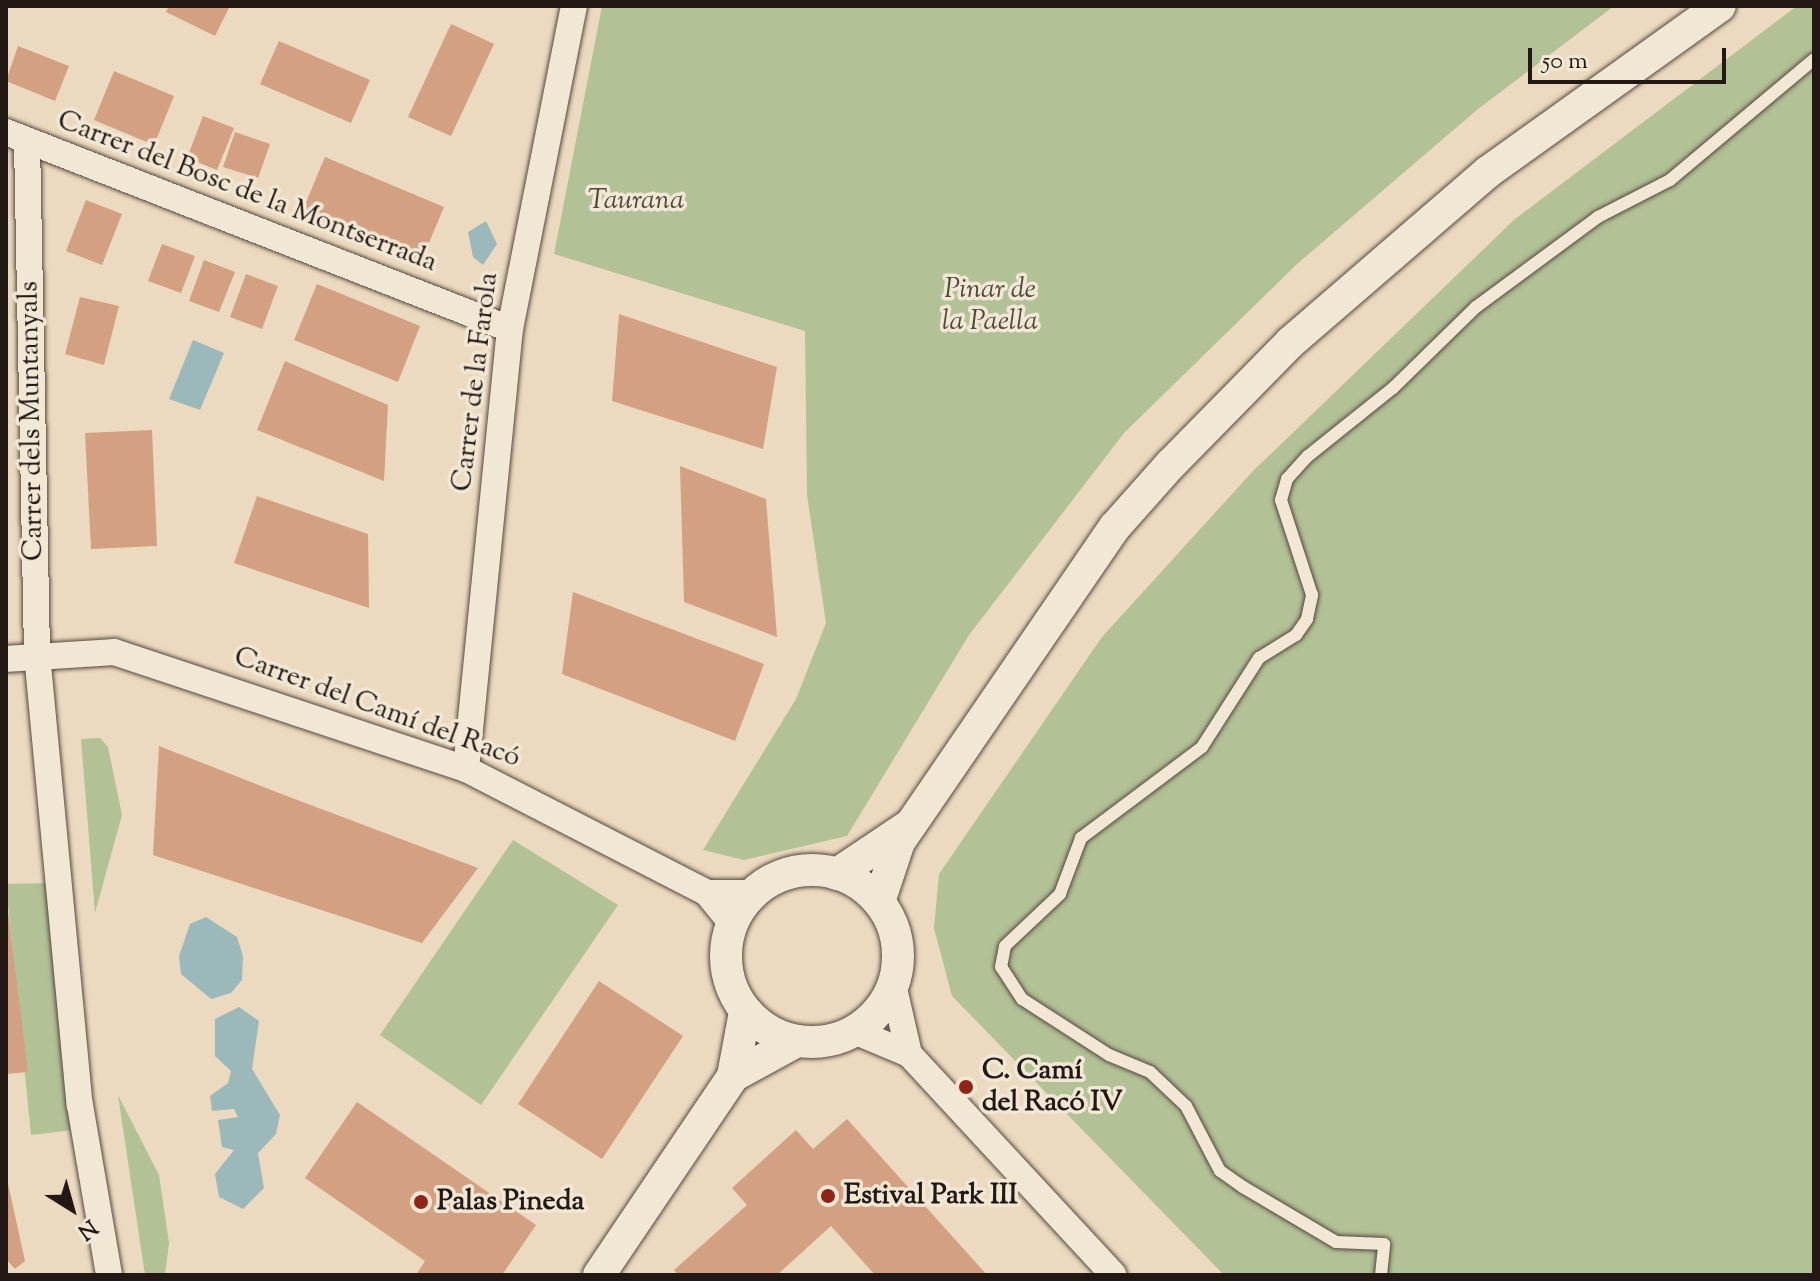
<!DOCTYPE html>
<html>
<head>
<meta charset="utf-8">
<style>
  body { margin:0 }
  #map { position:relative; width:1820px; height:1281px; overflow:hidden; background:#ebdabf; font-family:"Sorts Mill Goudy",serif }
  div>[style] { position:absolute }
  .green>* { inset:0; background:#b2c196 }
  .water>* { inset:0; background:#9bb9ba }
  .building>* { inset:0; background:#d3a082 }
  .roads { filter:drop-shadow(0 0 2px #56483f) drop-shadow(0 0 2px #56483f) }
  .service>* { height:12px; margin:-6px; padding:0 6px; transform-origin:6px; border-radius:6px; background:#f2e7d5 }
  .minor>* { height:26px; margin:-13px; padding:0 13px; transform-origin:13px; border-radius:13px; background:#f2e7d5 }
  .tertiary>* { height:32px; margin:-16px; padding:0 16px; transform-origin:16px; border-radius:16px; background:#f2e7d5 }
  .tertiary>.ring { margin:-16px; padding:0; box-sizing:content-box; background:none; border:32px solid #f2e7d5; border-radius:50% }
  .dots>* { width:22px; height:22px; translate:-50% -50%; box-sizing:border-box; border:4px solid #f2e7d5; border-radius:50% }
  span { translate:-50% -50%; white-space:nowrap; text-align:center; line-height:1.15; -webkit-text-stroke:7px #f2e7d5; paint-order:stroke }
  .street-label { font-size:28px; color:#241814 }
  .park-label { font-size:28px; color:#4f4b3b; font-style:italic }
  .poi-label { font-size:28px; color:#241814; font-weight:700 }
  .left { translate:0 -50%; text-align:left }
  .frame { position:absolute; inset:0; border:8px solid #241814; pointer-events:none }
  .north { position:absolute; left:32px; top:1169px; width:80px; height:80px; -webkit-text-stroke:6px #f2e7d5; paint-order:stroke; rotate:143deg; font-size:22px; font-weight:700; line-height:32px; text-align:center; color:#241814 }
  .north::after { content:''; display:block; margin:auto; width:28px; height:36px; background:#241814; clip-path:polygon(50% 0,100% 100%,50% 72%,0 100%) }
  .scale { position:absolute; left:1528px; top:48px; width:198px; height:36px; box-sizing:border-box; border:4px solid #241814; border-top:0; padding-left:10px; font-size:24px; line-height:28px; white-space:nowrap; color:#241814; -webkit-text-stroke:6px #f2e7d5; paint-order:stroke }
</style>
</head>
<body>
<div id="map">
  <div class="green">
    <i style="clip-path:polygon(602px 6px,1614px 6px,1478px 109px,1297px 264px,1124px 433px,969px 635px,847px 836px,744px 860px,703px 850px,796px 699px,826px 623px,807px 495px,805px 331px,554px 254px)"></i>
    <i style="clip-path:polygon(1797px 6px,1814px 6px,1814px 1275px,1224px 1275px,952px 996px,934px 928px,939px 874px,1102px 637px,1253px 471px,1515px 219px)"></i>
    <i style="clip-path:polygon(100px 738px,108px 747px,122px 815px,95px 913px,81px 739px)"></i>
    <i style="clip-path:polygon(513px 840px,618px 905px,481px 1105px,380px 1035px)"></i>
    <i style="clip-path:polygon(50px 883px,73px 1130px,31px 1135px,6px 884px)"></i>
    <i style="clip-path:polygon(118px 1095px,159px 1175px,169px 1243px,165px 1275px,145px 1275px)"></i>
  </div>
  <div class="water">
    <i style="clip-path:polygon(486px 221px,497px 244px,483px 265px,473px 257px,468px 232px)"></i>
    <i style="clip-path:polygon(193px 340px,224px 353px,200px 410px,169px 399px)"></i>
    <i style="clip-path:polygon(206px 917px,237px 937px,243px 956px,242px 980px,231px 993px,211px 999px,181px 974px,179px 956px,190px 924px)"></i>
    <i style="clip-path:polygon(239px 1007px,259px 1021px,252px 1069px,280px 1115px,276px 1134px,258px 1153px,264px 1188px,243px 1209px,219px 1197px,215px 1174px,234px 1150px,222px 1147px,218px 1120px,238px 1117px,234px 1109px,212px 1111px,210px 1096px,228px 1083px,231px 1071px,215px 1056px,215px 1019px)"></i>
  </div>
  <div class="building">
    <i style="clip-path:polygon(169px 6px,230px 6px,215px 36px,166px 12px)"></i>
    <i style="clip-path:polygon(451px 24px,494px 44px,451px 136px,408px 117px)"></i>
    <i style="clip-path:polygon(279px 41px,370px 80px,351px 123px,260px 84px)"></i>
    <i style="clip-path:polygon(18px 46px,69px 66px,55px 101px,6px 81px)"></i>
    <i style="clip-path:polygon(114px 71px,174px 96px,154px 145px,94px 120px)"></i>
    <i style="clip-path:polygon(203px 116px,234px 128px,217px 170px,187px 158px)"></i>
    <i style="clip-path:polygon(235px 132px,270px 144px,258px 178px,223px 167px)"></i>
    <i style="clip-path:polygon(325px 157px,444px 207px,421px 262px,302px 212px)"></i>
    <i style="clip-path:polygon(86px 200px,122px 214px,102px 265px,66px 251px)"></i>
    <i style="clip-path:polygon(162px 244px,195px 256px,181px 293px,148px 281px)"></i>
    <i style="clip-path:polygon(204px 260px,235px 272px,219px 312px,189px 301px)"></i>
    <i style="clip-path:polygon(246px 274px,278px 286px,262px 329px,230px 317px)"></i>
    <i style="clip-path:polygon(317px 284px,420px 326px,398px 382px,294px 340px)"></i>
    <i style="clip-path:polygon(80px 297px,119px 306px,104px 365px,65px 354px)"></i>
    <i style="clip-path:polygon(619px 314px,777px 367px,763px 449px,612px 401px)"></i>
    <i style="clip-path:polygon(285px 361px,388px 405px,384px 481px,257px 430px)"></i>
    <i style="clip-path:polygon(152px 430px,157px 546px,91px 549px,85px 433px)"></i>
    <i style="clip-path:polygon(680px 466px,766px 499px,777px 637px,684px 602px)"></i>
    <i style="clip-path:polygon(257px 496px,368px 534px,369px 608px,234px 563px)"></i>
    <i style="clip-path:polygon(573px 592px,764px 664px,735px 741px,562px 674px)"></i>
    <i style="clip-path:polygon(159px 746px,292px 798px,478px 868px,422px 943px,153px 855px)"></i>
    <i style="clip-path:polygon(6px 895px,28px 1072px,6px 1074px)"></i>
    <i style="clip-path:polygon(599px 981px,683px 1036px,602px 1159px,518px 1104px)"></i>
    <i style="clip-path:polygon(357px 1102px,536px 1225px,502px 1275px,416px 1275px,425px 1261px,305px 1178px)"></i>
    <i style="clip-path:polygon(847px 1119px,987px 1275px,875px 1275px,831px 1226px,777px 1275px,678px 1275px,674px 1270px,747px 1205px,732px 1188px,796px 1130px,813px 1149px)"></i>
    <i style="clip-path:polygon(7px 1179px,25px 1261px,15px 1269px,6px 1259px)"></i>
  </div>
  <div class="roads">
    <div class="service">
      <i style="left:1381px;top:1275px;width:31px;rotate:-84deg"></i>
      <i style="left:1384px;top:1244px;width:48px;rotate:-177.6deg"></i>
      <i style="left:1336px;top:1242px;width:108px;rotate:-149.4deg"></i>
      <i style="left:1243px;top:1187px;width:28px;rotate:-145deg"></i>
      <i style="left:1220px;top:1171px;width:73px;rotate:-117.6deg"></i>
      <i style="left:1186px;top:1106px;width:50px;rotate:-136.6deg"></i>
      <i style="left:1150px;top:1072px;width:44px;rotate:-157.5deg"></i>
      <i style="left:1109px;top:1055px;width:103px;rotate:-147.2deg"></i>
      <i style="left:1022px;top:999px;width:38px;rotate:-123deg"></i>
      <i style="left:1001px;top:967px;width:21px;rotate:-79deg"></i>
      <i style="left:1005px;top:946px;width:76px;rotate:-43.4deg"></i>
      <i style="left:1060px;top:894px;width:60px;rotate:-69.4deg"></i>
      <i style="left:1081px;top:838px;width:151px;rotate:-36.9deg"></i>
      <i style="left:1202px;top:747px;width:106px;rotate:-57.4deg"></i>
      <i style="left:1259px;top:658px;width:44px;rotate:-31.9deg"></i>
      <i style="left:1296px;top:635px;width:19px;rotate:-55deg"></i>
      <i style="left:1307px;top:619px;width:25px;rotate:-78deg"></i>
      <i style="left:1312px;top:595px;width:100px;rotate:-108.1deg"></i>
      <i style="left:1281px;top:500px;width:22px;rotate:-74deg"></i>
      <i style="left:1287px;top:479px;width:31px;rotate:-48deg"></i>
      <i style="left:1308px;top:456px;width:109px;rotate:-38.7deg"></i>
      <i style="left:1393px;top:388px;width:116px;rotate:-44.3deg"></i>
      <i style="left:1476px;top:307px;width:152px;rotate:-36.4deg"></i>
      <i style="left:1598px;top:217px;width:81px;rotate:-27.2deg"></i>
      <i style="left:1670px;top:180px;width:188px;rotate:-40deg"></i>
    </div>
    <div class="minor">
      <i style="left:6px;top:132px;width:541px;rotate:21.35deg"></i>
      <i style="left:27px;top:141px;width:513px;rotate:88.88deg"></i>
      <i style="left:37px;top:654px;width:453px;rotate:84.6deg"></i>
      <i style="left:80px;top:1105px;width:172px;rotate:80.3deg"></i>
      <i style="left:6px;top:659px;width:108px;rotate:-3.7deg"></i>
      <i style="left:114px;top:652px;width:371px;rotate:18.4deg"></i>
      <i style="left:466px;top:769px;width:271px;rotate:27.2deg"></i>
      <i style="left:707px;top:893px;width:40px;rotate:51deg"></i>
      <i style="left:466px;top:769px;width:442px;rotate:-84.3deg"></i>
      <i style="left:510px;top:329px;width:329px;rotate:-78.8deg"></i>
      <i style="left:707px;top:893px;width:46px"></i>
      <i style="left:893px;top:984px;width:72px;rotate:77.1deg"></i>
      <i style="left:854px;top:1031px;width:60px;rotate:22.7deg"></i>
      <i style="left:909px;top:1054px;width:301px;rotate:47.2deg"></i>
    </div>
    <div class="tertiary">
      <i class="ring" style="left:726px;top:870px;width:140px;height:140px"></i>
      <i style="left:837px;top:874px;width:88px;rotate:-33.9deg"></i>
      <i style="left:879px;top:902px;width:63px;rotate:-71.6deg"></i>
      <i style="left:899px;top:842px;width:382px;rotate:-55.6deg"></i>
      <i style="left:1115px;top:527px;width:84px;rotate:-48.4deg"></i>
      <i style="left:1171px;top:464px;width:171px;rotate:-45.5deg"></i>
      <i style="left:1291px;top:342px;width:260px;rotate:-40.8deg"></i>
      <i style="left:1488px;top:172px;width:285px;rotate:-35.6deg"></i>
      <i style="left:733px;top:1076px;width:73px;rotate:-28.7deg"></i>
      <i style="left:599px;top:1275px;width:240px;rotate:-56deg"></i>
      <i style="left:733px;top:1076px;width:65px;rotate:-79.4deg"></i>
    </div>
  </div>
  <div class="dots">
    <i style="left:966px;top:1087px;background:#8f2418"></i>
    <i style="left:828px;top:1196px;background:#8f2418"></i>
    <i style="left:421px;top:1202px;background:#8f2418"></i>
  </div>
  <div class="street-label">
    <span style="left:247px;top:192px;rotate:21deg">Carrer del Bosc de la Montserrada</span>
    <span style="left:476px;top:382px;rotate:-83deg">Carrer de la Farola</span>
    <span style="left:32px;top:421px;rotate:-91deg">Carrer dels Muntanyals</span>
    <span style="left:377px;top:708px;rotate:20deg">Carrer del Camí del Racó</span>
  </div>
  <div class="park-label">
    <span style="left:636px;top:201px">Taurana</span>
    <span style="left:990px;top:306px">Pinar de<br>la Paella</span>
  </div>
  <div class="poi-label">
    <span class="left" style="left:982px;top:1087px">C. Camí<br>del Racó IV</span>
    <span class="left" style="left:844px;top:1196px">Estival Park III</span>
    <span class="left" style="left:437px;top:1202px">Palas Pineda</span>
  </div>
  <div class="frame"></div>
  <div class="north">N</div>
  <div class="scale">50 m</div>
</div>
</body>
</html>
